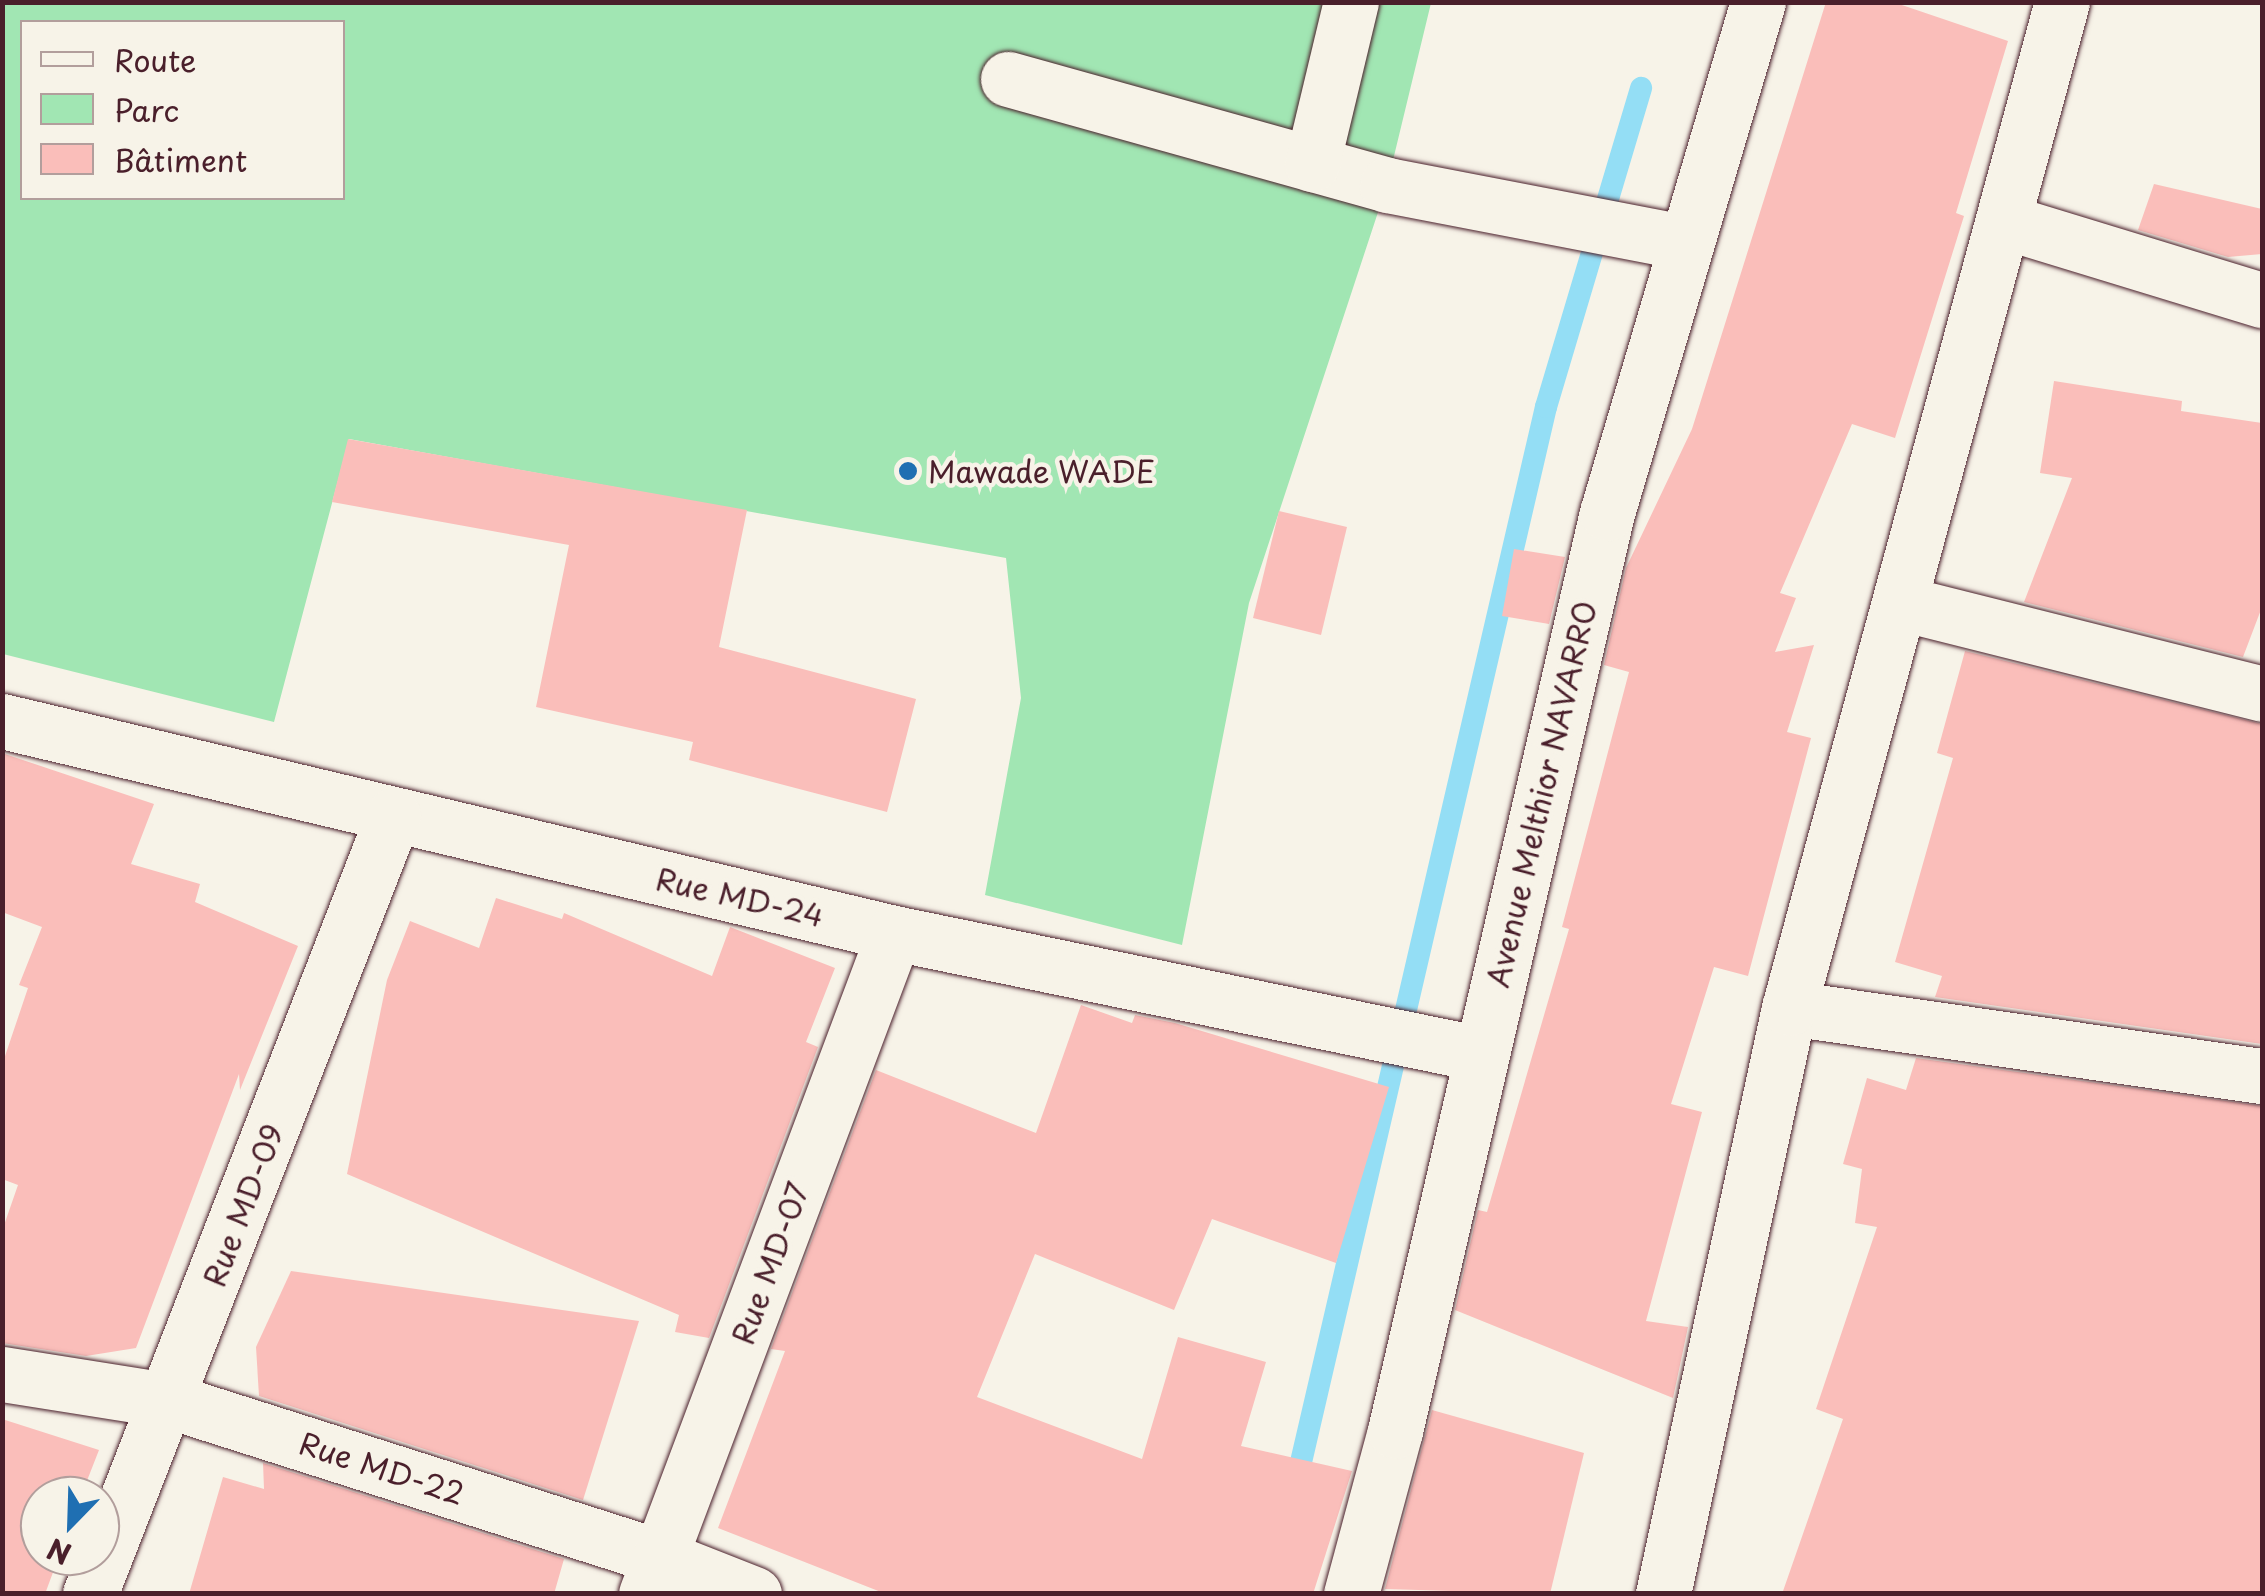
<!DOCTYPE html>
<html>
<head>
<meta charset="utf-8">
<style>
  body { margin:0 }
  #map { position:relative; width:2265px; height:1596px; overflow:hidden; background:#f7f3e8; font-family:"Playpen Sans",sans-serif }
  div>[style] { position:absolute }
  .green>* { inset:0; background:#a1e6b3 }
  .stream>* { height:22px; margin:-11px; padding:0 11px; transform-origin:11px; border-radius:11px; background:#94def5 }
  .building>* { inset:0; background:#fabeba }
  .roads { filter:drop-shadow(0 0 2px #4a1f2b) drop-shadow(0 0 2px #4a1f2b) }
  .minor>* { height:55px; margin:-27.5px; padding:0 27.5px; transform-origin:27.5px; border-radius:27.5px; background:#f7f3e8 }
  .dots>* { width:28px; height:28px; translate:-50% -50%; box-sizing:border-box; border:5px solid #f7f3e8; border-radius:50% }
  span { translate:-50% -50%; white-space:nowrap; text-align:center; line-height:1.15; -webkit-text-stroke:9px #f7f3e8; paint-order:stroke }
  .poi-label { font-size:30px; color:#4a1f2b }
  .left { translate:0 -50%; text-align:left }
  .street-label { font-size:30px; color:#4a1f2b }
  .frame { position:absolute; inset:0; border:5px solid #4a1f2b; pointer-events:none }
  .legend { position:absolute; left:20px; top:20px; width:325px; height:180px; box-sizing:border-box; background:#f7f3e8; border:2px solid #b29e9c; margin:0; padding:12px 18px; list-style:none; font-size:30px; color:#4a1f2b }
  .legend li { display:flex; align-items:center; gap:20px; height:50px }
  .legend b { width:50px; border:2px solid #b29e9c }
  .north { position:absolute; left:20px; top:1476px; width:100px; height:100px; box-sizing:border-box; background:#f7f3e8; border:2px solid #b29e9c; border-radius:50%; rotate:203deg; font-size:28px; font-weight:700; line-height:40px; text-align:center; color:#4a1f2b }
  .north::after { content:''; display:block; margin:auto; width:35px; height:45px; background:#1f6fb2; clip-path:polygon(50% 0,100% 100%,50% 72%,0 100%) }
</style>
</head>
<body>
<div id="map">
  <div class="green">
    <i style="clip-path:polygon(evenodd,2px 3px,1431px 3px,1387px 185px,1249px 603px,1182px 945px,985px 895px,1021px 698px,1006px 558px,349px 439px,274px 722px,3px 654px,2px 3px,22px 22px,342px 22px,342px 198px,22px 198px,22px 22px)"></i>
  </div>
  <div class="stream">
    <i style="left:1295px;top:1488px;width:1110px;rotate:-76.93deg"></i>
    <i style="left:1546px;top:407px;width:333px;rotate:-73.4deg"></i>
  </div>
  <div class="building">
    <i style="clip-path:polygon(1826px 2px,1893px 2px,2008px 41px,1956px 213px,1964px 216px,1895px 438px,1852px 424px,1780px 593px,1796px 598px,1775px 652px,1814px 645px,1787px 732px,1811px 738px,1748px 976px,1714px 967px,1671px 1104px,1702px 1112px,1646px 1321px,1688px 1327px,1673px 1398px,1455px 1310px,1478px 1210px,1487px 1212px,1569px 929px,1562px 927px,1629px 672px,1604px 665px,1626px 568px,1692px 429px)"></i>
    <i style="clip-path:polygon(2154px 184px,2262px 209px,2262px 254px,2228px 257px,2138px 230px)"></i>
    <i style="clip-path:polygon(2054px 381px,2182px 401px,2181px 411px,2262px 423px,2262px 607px,2243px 657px,2024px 602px,2072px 478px,2040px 473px)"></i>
    <i style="clip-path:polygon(348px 439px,747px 510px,719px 647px,916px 699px,887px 812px,689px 760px,693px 742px,536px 707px,569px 545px,332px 502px)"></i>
    <i style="clip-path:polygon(1279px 511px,1347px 527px,1321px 635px,1253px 618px)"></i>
    <i style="clip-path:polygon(1514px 549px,1565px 557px,1549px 624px,1502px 616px)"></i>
    <i style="clip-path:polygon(1965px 651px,2262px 724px,2262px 1044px,1935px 997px,1942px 976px,1895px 962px,1953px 758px,1937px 753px)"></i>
    <i style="clip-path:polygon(2px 753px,154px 804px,131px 864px,200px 884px,195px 902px,298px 946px,240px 1090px,239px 1074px,136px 1348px,86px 1356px,2px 1343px,2px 1231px,18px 1185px,2px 1179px,2px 1065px,28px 988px,19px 985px,42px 927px,2px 912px)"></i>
    <i style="clip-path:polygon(496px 898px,562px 919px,564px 913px,712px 976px,730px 927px,835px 968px,806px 1042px,818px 1047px,709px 1338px,675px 1332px,679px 1315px,347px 1174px,387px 980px,410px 921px,479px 948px)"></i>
    <i style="clip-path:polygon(1081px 1005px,1132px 1023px,1135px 1015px,1175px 1023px,1389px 1087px,1336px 1263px,1212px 1219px,1174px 1310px,1035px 1254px,977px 1397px,1142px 1459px,1178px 1337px,1266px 1362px,1241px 1446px,1352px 1471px,1313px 1594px,886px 1594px,718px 1528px,785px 1351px,771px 1349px,876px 1070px,1036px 1133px)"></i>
    <i style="clip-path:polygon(1916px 1058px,2262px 1106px,2262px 1594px,1782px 1594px,1843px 1419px,1816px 1409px,1877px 1227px,1855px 1223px,1862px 1169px,1843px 1164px,1867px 1078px,1906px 1090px)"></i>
    <i style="clip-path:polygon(291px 1271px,639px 1321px,583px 1500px,259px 1396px,256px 1347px)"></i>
    <i style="clip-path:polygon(1432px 1410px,1584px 1453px,1550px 1594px,1385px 1589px)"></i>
    <i style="clip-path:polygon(2px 1419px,99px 1450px,81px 1496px,40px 1496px,40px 1556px,59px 1556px,45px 1594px,2px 1594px)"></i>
    <i style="clip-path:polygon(263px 1463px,564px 1559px,554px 1594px,189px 1594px,223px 1477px,264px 1489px)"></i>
  </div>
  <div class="roads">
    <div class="minor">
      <i style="left:1008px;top:79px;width:394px;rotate:15.6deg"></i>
      <i style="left:1387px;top:185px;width:302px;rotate:10.9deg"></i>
      <i style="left:1312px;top:164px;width:167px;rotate:-76.5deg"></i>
      <i style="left:2003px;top:221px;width:271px;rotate:17deg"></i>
      <i style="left:1901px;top:603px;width:372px;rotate:14.1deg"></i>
      <i style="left:2px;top:721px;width:917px;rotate:13.37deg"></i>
      <i style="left:894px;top:933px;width:599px;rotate:11.65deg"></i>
      <i style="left:1789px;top:1008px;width:478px;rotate:8.2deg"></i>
      <i style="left:2px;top:1374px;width:167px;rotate:9deg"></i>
      <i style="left:167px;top:1400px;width:517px;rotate:17.66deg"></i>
      <i style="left:660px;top:1557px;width:101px;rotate:21.5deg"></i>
      <i style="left:90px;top:1594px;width:835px;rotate:-68.72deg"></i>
      <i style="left:646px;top:1594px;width:706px;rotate:-69.43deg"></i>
      <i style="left:1351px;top:1594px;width:169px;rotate:-74.9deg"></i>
      <i style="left:1395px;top:1431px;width:942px;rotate:-77deg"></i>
      <i style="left:1607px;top:513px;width:533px;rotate:-73.54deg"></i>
      <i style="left:1663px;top:1594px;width:599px;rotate:-77.87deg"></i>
      <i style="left:1789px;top:1008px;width:1042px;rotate:-74.82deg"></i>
    </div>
  </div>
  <div class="dots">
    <i style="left:908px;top:471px;background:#1f6fb2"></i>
  </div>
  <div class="poi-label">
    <span class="left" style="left:928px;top:471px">Mawade WADE</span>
  </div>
  <div class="street-label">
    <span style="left:1541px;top:794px;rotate:-77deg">Avenue Melthior NAVARRO</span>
    <span style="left:740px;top:897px;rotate:13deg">Rue MD-24</span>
    <span style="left:243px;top:1205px;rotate:-69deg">Rue MD-09</span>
    <span style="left:770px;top:1263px;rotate:-70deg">Rue MD-07</span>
    <span style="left:382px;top:1468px;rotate:18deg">Rue MD-22</span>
  </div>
  <div class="frame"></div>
  <ul class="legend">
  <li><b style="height:12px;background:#f7f3e8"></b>Route</li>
  <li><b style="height:28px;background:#a1e6b3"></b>Parc</li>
  <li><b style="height:28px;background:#fabeba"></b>Bâtiment</li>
  </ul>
  <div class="north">N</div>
</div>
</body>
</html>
